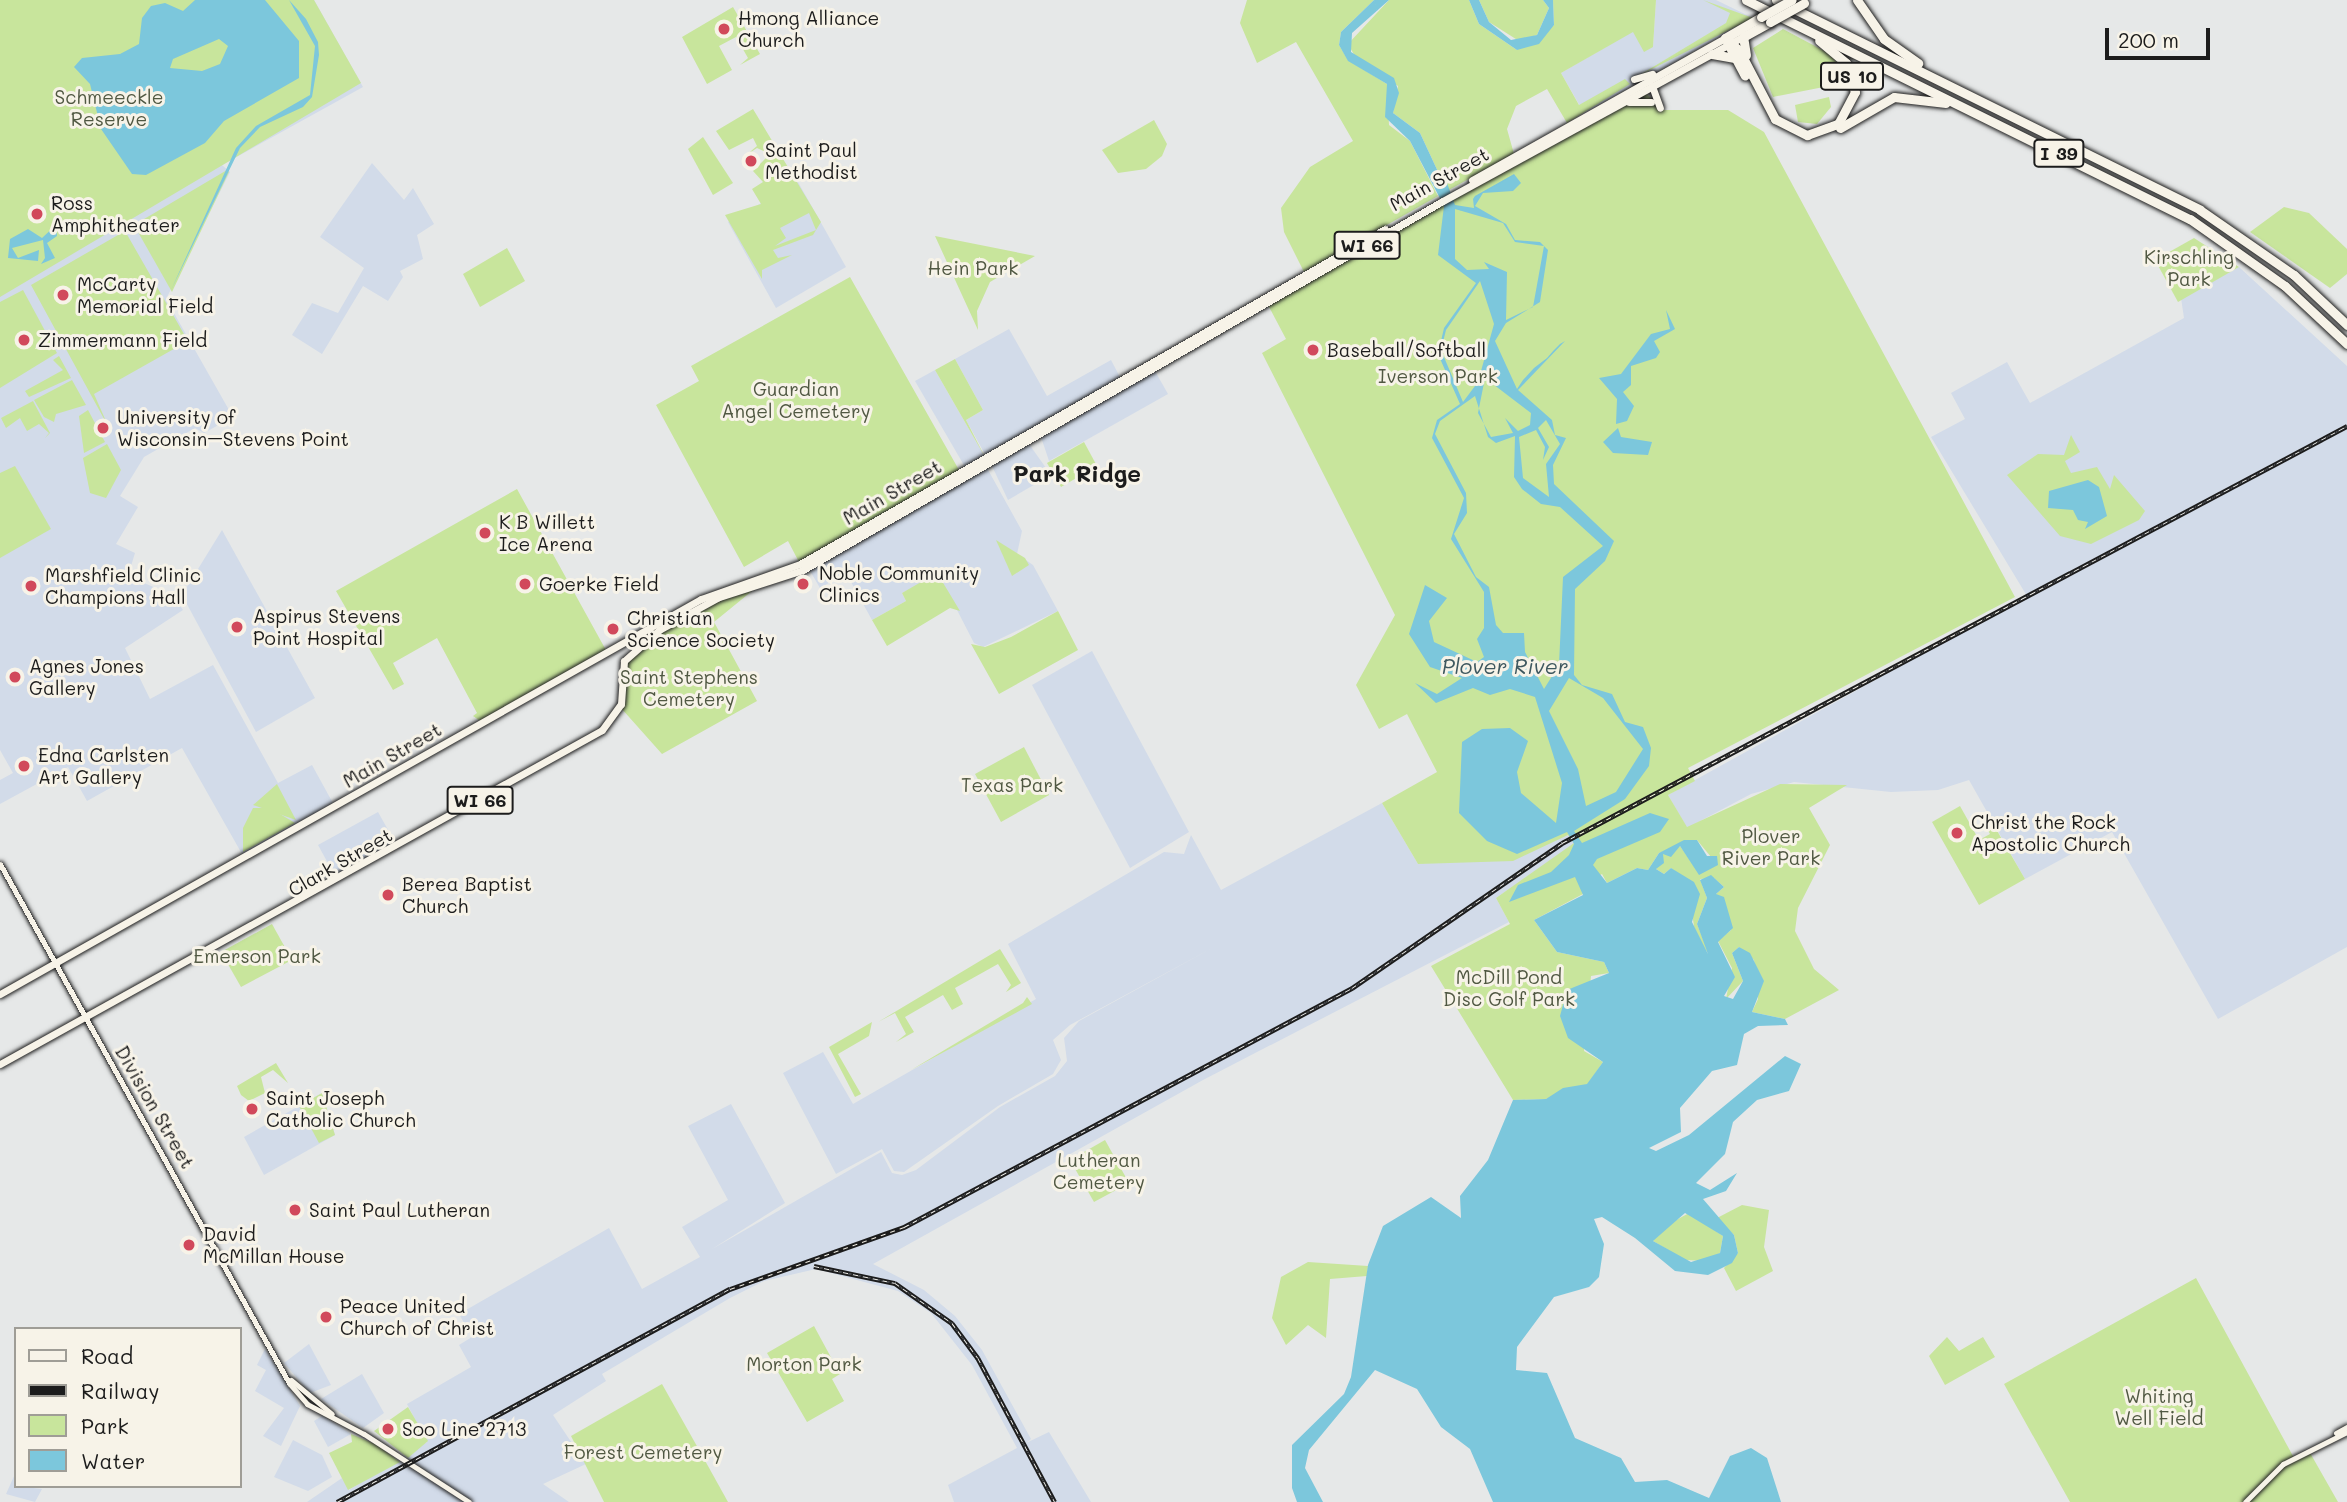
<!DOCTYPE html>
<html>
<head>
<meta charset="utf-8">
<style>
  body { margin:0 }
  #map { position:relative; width:2347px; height:1502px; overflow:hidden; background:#e6e8e8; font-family:Mali,sans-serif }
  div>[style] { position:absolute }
  .built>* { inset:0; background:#d2dbe9 }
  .green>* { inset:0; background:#c8e59c }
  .water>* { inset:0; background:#7cc7dc }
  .roads { filter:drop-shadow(0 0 2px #1c1c1c) drop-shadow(0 0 2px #1c1c1c) }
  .secondary>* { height:5px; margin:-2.5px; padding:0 2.5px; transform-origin:2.5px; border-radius:2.5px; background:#f7f3e8 }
  .primary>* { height:7px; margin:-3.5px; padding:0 3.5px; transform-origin:3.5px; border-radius:3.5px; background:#f7f3e8 }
  .highway>* { height:9px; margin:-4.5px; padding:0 4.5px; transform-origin:4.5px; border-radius:4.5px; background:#f7f3e8 }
  .rail>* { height:4.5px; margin-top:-2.25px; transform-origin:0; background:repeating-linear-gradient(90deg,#f7f3e8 0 5px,#1c1c1c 0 10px); box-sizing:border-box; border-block:2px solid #1c1c1c }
  .bridges { filter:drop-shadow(0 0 2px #1c1c1c) drop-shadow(0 0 2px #1c1c1c) }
  .highway-bridge>* { height:9px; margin:-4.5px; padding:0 4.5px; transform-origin:4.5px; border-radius:4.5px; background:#f7f3e8 }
  .dots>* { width:19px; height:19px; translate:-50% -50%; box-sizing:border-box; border:4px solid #f7f3e8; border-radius:50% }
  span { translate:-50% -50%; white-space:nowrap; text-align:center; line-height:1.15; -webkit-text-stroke:6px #f7f3e8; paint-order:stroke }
  .shield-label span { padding:2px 5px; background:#f7f3e8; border:2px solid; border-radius:5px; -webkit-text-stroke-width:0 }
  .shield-label { font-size:18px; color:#1c1c1c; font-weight:700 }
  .poi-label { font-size:19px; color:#1c1c1c }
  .left { translate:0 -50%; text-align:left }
  .park-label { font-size:19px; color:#505842 }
  .street-label { font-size:19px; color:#1c1c1c }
  .water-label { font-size:21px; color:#3e585f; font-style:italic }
  .quarter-label { font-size:23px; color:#1c1c1c; font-weight:700 }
  .legend { position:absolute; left:14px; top:1327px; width:228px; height:161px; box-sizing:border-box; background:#f7f3e8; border:2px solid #9f9d96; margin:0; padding:9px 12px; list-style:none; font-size:21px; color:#1c1c1c }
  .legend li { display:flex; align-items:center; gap:14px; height:35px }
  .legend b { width:35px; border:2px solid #9f9d96 }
  .scale { position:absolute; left:2105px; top:28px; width:105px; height:32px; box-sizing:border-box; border:4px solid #1c1c1c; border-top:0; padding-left:9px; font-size:21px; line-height:24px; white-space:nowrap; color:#1c1c1c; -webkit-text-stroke:5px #f7f3e8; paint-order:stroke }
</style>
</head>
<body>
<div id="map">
  <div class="built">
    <i style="clip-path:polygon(0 0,314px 0,363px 87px,222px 165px,230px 172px,166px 299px,233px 417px,204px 433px,195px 428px,144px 457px,120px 496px,138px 507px,116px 544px,135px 553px,128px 576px,174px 596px,183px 610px,125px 648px,150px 699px,213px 665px,278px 783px,312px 765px,334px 805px,242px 854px,182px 748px,87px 801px,68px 767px,0 804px,0 780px,13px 773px,0 750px)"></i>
    <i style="clip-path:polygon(1656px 0,1716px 0,1753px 18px,1584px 113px,1561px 73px,1633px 31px,1653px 47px)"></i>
    <i style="clip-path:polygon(372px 163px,404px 200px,413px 188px,434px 224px,417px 235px,423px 259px,400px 271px,403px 277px,388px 301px,363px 286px,322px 354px,292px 335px,312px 303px,338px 313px,364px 268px,320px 237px)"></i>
    <i style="clip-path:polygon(798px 182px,846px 267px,776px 308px,728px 222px)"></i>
    <i style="clip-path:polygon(2239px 267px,2347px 366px,2347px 947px,2218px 1019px,2112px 832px,2025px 879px,1969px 780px,1938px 790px,1891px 792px,1794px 782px,1751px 794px,1687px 828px,1668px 795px,2027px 596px,1931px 437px,1965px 419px,1951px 393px,2007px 362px,2030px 403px,2184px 318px,2181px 298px)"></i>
    <i style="clip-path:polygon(1009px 329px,1047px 396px,1111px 360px,1121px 379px,986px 456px,966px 420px,983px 410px,955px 359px)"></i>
    <i style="clip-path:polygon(935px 370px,985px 457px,965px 467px,915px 381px)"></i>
    <i style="clip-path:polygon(1155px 371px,1168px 394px,1049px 461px,1041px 437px)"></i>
    <i style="clip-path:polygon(1029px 444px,1051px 475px,1008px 500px,992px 466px)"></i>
    <i style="clip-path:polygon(987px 468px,1022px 531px,1017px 554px,1033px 565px,1058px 611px,983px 647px,974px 643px,939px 575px,902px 593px,906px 601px,872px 620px,846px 573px,820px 588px,809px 569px)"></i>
    <i style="clip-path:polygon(222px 530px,315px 698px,256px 732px,182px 595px)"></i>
    <i style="clip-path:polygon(1092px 651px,1189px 832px,1130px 868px,1032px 685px)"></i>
    <i style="clip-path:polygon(1382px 803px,1418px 864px,1569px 835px,1574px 844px,1496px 898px,1509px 922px,1203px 1080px,873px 1264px,924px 1290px,955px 1316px,982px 1350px,1031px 1439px,1026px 1443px,1049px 1432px,1091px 1502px,954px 1502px,948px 1485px,1017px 1448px,972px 1365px,931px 1313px,898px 1291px,816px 1269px,764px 1281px,730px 1298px,602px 1374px,606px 1381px,553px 1415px,586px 1464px,543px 1484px,569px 1502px,307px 1502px,342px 1478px,349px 1490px,427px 1442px,407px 1404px,471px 1367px,459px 1345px,472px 1337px,459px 1314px,609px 1228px,642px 1289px,700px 1257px,682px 1227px,728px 1200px,688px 1126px,731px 1104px,785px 1203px,712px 1249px,881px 1152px,892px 1173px,902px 1175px,916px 1170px,1000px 1107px,1055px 1076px,1067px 1061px,1064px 1038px,1079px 1021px,1214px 947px,1070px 1025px,1053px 1040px,1061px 1060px,1053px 1074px,998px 1106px,904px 1172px,894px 1171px,882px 1149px,836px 1174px,783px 1073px,823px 1052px,853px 1104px,1036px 999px,1008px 944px,1164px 852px,1184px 854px,1191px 835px,1221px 890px)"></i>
    <i style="clip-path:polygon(378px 812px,396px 844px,335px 876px,318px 845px)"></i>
    <i style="clip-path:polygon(322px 1093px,335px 1135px,264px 1175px,244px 1137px)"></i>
    <i style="clip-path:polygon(309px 1344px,331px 1385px,310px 1393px,284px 1363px)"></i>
    <i style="clip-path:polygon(265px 1349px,300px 1406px,281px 1446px,263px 1436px,284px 1408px,255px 1391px,266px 1370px,257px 1365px)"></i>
    <i style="clip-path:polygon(362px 1374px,384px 1413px,363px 1428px,321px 1399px)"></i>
    <i style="clip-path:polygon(322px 1416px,328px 1419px,351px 1434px,328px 1447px,314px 1421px)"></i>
    <i style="clip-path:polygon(293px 1440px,322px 1455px,332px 1477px,308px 1491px,274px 1477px)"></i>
    <i style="clip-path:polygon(15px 1474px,16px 1486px,42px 1489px,35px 1502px,6px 1494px)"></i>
  </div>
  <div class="green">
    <i style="clip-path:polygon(0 0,314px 0,361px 83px,0 297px)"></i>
    <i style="clip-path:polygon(1247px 0,1374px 0,1341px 32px,1339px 45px,1348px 60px,1387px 84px,1389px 125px,1410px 141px,1438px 196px,1304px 272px,1284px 232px,1281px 208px,1310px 167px,1353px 141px,1296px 42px,1257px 63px,1240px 23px)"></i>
    <i style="clip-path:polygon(1389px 0,1469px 0,1479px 24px,1517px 50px,1554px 25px,1553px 0,1656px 0,1653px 47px,1644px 52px,1633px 32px,1561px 73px,1579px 105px,1625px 79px,1630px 84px,1567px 123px,1547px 89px,1516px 106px,1507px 129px,1514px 154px,1447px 191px,1447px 183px,1469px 162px,1446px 179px,1440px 176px,1420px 133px,1393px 113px,1398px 86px,1356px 58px,1348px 44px)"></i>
    <i style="clip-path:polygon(1479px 0,1543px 0,1549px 8px,1537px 35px,1519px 41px,1489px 22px)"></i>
    <i style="clip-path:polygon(1703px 0,1753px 18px,1638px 76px,1726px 23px,1730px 13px)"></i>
    <i style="clip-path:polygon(733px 7px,760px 54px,740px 65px,748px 58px,736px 37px,719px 46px,732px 70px,707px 84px,682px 37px)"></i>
    <i style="clip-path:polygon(1783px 29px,1830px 54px,1837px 63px,1830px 72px,1839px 84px,1773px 97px,1753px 48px)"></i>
    <i style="clip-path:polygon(1643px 91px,1664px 110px,1728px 110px,1764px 132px,2015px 597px,1688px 768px,1695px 781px,1668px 795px,1687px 827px,1780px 784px,1847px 785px,1809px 808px,1830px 845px,1798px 908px,1795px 931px,1814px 969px,1839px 990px,1785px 1019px,1752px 1012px,1758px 999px,1754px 960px,1739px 947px,1732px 953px,1743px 981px,1726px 999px,1732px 968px,1718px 941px,1731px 930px,1716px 894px,1724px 887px,1714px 878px,1700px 879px,1707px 898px,1697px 924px,1709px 954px,1696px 939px,1687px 881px,1671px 868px,1664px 874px,1656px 869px,1663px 854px,1680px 846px,1696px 869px,1703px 872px,1716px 863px,1697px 840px,1659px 853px,1648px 870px,1637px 868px,1607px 883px,1602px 874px,1581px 886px,1583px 894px,1534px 920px,1557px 952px,1604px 962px,1609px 973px,1591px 976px,1584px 1051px,1603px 1062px,1588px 1084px,1546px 1099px,1513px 1100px,1431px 966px,1510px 924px,1496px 898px,1574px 843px,1568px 835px,1513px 861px,1418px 864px,1382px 803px,1437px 772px,1407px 714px,1379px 729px,1356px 685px,1395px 615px,1262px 353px,1286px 339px,1267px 303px)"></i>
    <i style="clip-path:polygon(1829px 97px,1831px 107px,1817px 124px,1798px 122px,1795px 105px)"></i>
    <i style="clip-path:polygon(evenodd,753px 109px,821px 222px,813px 235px,773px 250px,778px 258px,792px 255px,762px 270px,762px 279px,725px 215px,761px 204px,752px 189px,763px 182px,753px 171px,770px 154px,757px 148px,745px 156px,757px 146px,753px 138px,729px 150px,716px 131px,753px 109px,809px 213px,816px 230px,775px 246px,786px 238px,780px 228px,809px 213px)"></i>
    <i style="clip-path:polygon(1154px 120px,1167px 144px,1162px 156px,1146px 169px,1118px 173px,1102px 150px)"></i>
    <i style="clip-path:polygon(703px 137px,733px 183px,713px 195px,688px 149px)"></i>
    <i style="clip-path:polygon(227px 170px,229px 172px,172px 292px,134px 225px)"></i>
    <i style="clip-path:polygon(2284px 207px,2309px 213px,2347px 249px,2347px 274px,2330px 288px,2250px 232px)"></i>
    <i style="clip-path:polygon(125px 231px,188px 341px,94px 394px,109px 428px,31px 285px)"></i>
    <i style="clip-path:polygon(935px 236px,1035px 256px,990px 282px,977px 311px,978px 330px)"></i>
    <i style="clip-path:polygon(2194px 238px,2239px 267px,2178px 302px,2155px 260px)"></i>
    <i style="clip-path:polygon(507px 248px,525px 281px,480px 307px,463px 274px)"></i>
    <i style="clip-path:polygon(850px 277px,959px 470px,799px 562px,788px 541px,744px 567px,656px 405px,699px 381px,691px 366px)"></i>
    <i style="clip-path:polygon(23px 290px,57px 353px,0 388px,0 302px)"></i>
    <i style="clip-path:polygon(59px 356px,71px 378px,29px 397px,25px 391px,63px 370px,53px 360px)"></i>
    <i style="clip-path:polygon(955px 359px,983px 410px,966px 420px,985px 457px,935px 370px)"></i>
    <i style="clip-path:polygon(72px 380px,86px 405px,56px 414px,54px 422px,44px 417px,34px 400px)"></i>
    <i style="clip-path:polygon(33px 401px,50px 433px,45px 438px,49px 433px,39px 424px,27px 431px,20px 418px,6px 428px,1px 418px)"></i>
    <i style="clip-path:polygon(88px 410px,105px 442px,84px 453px,79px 416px)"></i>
    <i style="clip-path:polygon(2071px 435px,2080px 452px,2065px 461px,2071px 473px,2097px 467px,2110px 489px,2114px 475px,2145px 511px,2139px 520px,2091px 544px,2060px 536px,2007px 475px,2038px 454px,2064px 455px)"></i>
    <i style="clip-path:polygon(1084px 442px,1097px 466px,1061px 487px,1047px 463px)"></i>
    <i style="clip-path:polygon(107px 444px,121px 470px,106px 498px,90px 493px,83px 458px)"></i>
    <i style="clip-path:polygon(15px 466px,51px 529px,0 558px,0 473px)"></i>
    <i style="clip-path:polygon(517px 489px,607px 652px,483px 723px,473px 716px,477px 713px,437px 638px,393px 663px,404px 684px,393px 690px,336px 591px)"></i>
    <i style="clip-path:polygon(996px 540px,1025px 558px,1029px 565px,1012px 576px)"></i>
    <i style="clip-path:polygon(936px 571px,960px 611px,950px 608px,887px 646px,872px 620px,906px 601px,902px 593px,928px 578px,935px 581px)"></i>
    <i style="clip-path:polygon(752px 591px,714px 622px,757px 701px,662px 754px,621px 708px,628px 659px,638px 646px,712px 603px)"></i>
    <i style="clip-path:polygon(1058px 611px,1078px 650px,999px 694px,971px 644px,985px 647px,1011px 637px)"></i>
    <i style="clip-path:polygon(1024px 747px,1049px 795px,1001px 822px,975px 774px)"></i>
    <i style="clip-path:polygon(277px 784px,296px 820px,253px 805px)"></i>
    <i style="clip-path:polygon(1960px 806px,1979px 840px,1990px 834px,1985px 825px,1992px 822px,2025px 879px,1979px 905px,1932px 822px)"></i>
    <i style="clip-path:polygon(253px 808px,270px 808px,295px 823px,243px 852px,243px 828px)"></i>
    <i style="clip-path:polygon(272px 924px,292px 960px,241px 987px,221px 952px)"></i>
    <i style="clip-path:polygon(1000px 949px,1021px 983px,1006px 992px,1011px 985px,998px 964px,955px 988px,963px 1004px,952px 1010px,943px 995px,905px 1017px,914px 1032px,896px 1042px,906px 1034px,895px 1013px,878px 1022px)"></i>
    <i style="clip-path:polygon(1027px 997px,1032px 1004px,911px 1070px,1023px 1003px)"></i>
    <i style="clip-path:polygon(872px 1022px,869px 1036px,838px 1054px,861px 1094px,855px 1097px,829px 1047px)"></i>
    <i style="clip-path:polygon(276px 1063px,288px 1083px,273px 1070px,261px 1077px,265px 1093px,249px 1101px,241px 1095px,237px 1086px)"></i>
    <i style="clip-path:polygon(322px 1093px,335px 1135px,319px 1143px,299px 1106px)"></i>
    <i style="clip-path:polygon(1105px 1140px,1129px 1183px,1094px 1202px,1070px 1160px)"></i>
    <i style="clip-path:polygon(1742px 1205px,1769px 1210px,1764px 1247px,1773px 1271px,1736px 1291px,1724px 1268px,1738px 1253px,1734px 1235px,1717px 1218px)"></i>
    <i style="clip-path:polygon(1689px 1213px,1723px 1236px,1720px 1253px,1706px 1261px,1685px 1260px,1653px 1241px,1660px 1229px)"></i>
    <i style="clip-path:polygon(1308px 1262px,1368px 1266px,1367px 1276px,1330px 1279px,1326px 1338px,1308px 1325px,1286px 1345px,1272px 1318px,1281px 1277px)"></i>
    <i style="clip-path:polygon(2196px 1278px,2294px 1458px,2309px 1451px,2338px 1502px,2070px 1502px,2004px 1384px)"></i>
    <i style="clip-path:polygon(814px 1326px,840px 1374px,832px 1379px,844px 1401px,807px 1422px,767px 1353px)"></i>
    <i style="clip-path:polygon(1947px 1337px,1959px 1351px,1983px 1337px,1995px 1357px,1945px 1385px,1929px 1356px)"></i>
    <i style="clip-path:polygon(662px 1384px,698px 1448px,728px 1502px,604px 1502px,571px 1436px)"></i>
    <i style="clip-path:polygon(408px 1407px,428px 1441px,408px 1458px,374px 1431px)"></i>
    <i style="clip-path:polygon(351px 1434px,375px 1444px,400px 1462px,348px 1490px,329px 1453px,352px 1442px)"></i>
  </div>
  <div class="water">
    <i style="clip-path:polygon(evenodd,195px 0,265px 0,299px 41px,299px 78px,224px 121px,205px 143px,146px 175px,132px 174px,101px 129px,90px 84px,74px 67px,82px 58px,120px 54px,139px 44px,142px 18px,151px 6px,165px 3px,183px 11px,195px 0,219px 39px,228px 46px,220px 64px,202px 71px,170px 68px,173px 59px,219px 39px)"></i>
    <i style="clip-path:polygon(289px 0,306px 19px,318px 42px,319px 55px,312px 97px,303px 107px,260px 127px,240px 148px,171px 290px,236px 148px,256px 126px,310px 95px,315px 46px)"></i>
    <i style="clip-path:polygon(evenodd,1374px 0,1389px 0,1352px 33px,1351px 52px,1394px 78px,1399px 93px,1393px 113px,1420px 133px,1440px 176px,1446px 179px,1473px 158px,1447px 183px,1455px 205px,1474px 208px,1473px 199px,1475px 196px,1514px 174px,1521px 183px,1513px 191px,1483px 193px,1475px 206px,1506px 224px,1515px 240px,1540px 242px,1548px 250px,1540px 302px,1506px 323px,1495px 341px,1517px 389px,1523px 380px,1534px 368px,1547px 358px,1554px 350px,1560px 344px,1565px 341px,1518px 390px,1552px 420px,1555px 435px,1566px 438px,1553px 465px,1554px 484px,1614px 541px,1605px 561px,1575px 589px,1574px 675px,1582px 685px,1612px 694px,1625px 722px,1643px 727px,1651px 748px,1649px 766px,1625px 799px,1574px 831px,1582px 843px,1650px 813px,1669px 819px,1660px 832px,1597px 859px,1593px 865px,1607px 883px,1637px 868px,1648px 870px,1659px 853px,1684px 840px,1697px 840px,1707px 856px,1717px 856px,1718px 865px,1699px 875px,1680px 846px,1671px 857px,1663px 854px,1664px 863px,1656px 869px,1664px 874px,1671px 868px,1694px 882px,1700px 894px,1692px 922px,1708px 954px,1697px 924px,1707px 898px,1700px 880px,1711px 875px,1724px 887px,1716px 894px,1724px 897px,1733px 928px,1718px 942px,1735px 977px,1724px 996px,1733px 999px,1743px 981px,1732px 953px,1739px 947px,1750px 953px,1764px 981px,1752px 1012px,1785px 1019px,1788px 1025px,1758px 1026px,1744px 1034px,1737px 1065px,1712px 1071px,1680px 1108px,1681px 1132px,1649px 1148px,1656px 1151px,1689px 1135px,1785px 1056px,1801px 1064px,1789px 1091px,1757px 1100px,1733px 1122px,1725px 1154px,1696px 1183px,1710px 1190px,1737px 1173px,1726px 1191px,1703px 1199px,1734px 1235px,1738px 1253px,1732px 1263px,1708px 1275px,1675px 1271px,1635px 1238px,1602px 1217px,1594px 1219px,1604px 1244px,1599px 1277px,1589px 1287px,1554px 1297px,1517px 1347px,1516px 1370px,1547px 1373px,1575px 1438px,1621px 1458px,1635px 1482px,1667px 1480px,1709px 1498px,1730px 1456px,1751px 1448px,1767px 1458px,1781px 1502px,1493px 1502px,1470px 1449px,1441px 1427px,1417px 1389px,1375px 1370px,1309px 1450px,1305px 1468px,1323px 1502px,1297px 1502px,1292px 1488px,1292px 1445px,1344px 1394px,1351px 1377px,1368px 1265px,1383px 1226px,1431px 1197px,1461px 1218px,1460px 1196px,1488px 1160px,1513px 1100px,1546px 1099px,1563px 1088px,1587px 1084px,1603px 1062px,1568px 1038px,1560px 1016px,1567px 990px,1609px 973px,1604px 962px,1557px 952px,1534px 920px,1583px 895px,1575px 877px,1509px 902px,1518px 885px,1551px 872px,1569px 855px,1574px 844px,1567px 832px,1517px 854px,1487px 841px,1459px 813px,1462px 742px,1482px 729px,1510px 728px,1528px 741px,1517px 772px,1521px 793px,1556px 823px,1562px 783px,1535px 697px,1510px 689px,1490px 695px,1473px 688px,1436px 703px,1415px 683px,1437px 694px,1462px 678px,1430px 667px,1409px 634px,1425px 585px,1447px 598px,1429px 621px,1434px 642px,1477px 662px,1484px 657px,1477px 639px,1484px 628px,1484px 592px,1451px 539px,1464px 498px,1432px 438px,1437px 420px,1460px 404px,1438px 354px,1444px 328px,1476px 283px,1438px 255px,1444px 206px,1410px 141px,1385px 117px,1387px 84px,1348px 61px,1339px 45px,1341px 32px,1374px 0,1455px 209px,1503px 223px,1515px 242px,1544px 246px,1533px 307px,1506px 320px,1507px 272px,1484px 262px,1489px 269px,1467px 270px,1455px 259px,1455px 209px,1374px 0,1480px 281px,1494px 324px,1478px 382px,1463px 402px,1441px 350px,1446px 330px,1480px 281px,1374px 0,1485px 378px,1531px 413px,1530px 425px,1518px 431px,1505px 418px,1513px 433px,1491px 437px,1478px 413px,1485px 378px,1374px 0,1475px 396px,1488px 437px,1496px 443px,1515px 436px,1514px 477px,1522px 489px,1541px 504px,1560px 507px,1603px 546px,1563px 577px,1559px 665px,1544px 689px,1525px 652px,1524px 633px,1503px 633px,1496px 625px,1489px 587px,1476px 577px,1454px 534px,1467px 513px,1466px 493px,1435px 434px,1440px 421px,1475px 396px,1374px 0,1546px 420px,1560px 444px,1546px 464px,1549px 497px,1523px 478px,1519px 437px,1536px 430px,1545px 447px,1543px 460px,1549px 447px,1538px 428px,1546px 420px,1374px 0,1569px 678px,1603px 698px,1643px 749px,1616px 792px,1586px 806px,1578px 769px,1549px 711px,1569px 678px,1374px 0,1685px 1213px,1723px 1236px,1720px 1253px,1691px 1262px,1653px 1241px,1685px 1213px)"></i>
    <i style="clip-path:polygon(1469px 0,1479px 0,1489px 22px,1511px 40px,1537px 35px,1549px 8px,1543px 0,1553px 0,1554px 25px,1539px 44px,1517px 50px,1479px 24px)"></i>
    <i style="clip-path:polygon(56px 225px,57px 236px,47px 243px,55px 258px,41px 264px,45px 258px,43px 240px,12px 248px,18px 258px,39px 250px,38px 261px,8px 258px,10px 239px,28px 229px,42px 238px)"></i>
    <i style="clip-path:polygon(1666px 310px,1675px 329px,1654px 341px,1660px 352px,1656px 358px,1631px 366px,1631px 385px,1623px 392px,1634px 406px,1627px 421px,1616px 424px,1617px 399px,1599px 378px,1621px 374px,1651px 334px,1670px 329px)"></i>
    <i style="clip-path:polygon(1618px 428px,1621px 437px,1652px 442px,1648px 455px,1613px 453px,1603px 442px)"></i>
    <i style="clip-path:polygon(2088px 480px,2099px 487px,2107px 516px,2085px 529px,2088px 522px,2078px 520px,2073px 510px,2048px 508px,2049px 491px)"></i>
  </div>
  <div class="roads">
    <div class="secondary">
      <i style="left:0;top:864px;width:594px;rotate:60.89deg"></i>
      <i style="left:289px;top:1383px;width:28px;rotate:49deg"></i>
      <i style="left:307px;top:1404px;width:64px;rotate:27.8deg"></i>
      <i style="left:291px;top:1380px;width:53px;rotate:39.7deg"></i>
      <i style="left:2336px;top:1433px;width:13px;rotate:-29deg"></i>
      <i style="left:364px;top:1434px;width:125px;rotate:32.9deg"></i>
      <i style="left:2245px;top:1502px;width:54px;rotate:-45deg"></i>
      <i style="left:2283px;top:1464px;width:72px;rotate:-26.6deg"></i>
    </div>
    <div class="primary">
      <i style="left:1634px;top:79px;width:19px;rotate:-16deg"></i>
      <i style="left:1652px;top:86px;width:23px;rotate:70deg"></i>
      <i style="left:1629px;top:102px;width:22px"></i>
      <i style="left:1472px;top:180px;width:290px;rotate:-29.3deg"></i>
      <i style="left:0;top:994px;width:805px;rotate:-29.4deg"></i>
      <i style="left:701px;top:599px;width:105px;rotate:-19.5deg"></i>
      <i style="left:800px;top:564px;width:674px;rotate:-29.8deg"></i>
      <i style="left:0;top:1064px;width:688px;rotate:-29.02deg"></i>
      <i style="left:602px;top:730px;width:32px;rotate:-54deg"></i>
      <i style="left:621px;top:704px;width:43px;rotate:-86deg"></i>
      <i style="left:624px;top:661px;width:47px;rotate:-41.5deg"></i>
      <i style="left:659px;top:630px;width:68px;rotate:-28.8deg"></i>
      <i style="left:719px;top:597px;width:88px;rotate:-17.8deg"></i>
      <i style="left:803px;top:570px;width:737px;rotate:-29.98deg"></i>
      <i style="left:1441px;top:202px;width:344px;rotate:-28.7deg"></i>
    </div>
    <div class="highway">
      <i style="left:1746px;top:0;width:495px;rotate:26.3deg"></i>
      <i style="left:2190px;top:219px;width:116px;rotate:35.2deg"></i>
      <i style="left:2285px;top:286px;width:85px;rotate:43.1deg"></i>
      <i style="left:1776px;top:0;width:473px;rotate:26.3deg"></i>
      <i style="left:2200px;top:210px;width:114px;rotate:34.7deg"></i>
      <i style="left:2294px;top:275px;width:73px;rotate:43.3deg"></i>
      <i style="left:1857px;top:0;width:47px;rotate:55.3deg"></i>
      <i style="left:1884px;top:39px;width:42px;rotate:35.2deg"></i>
      <i style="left:1725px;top:38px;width:18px;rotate:41deg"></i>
      <i style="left:1739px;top:50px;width:78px;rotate:62.4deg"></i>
      <i style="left:1775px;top:119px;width:36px;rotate:27deg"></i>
      <i style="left:1807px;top:135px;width:33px;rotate:-20deg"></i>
      <i style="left:1838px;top:124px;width:36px;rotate:-62deg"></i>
      <i style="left:1855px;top:92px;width:30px;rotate:-107deg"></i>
      <i style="left:1846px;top:63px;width:35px;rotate:-140deg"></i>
      <i style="left:1725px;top:38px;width:42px;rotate:-30.3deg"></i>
      <i style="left:1727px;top:42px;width:38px;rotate:62deg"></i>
      <i style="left:1712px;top:54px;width:23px;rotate:10deg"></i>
      <i style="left:1746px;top:55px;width:18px;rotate:-99deg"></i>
      <i style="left:1743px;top:37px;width:31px;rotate:-29deg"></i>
      <i style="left:1840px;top:128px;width:62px;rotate:-29.9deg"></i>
      <i style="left:1894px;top:97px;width:52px;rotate:6.6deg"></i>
    </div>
  </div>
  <div class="rail">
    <i style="left:814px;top:1266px;width:83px;rotate:11.9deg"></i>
    <i style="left:895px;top:1283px;width:70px;rotate:35.1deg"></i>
    <i style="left:952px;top:1323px;width:44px;rotate:53.4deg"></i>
    <i style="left:978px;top:1358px;width:163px;rotate:61.9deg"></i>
    <i style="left:337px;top:1502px;width:447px;rotate:-28.5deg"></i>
    <i style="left:730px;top:1289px;width:185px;rotate:-19.6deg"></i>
    <i style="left:904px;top:1227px;width:508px;rotate:-28.08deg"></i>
    <i style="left:1352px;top:988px;width:255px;rotate:-34.6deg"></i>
    <i style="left:1562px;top:843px;width:889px;rotate:-27.98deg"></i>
  </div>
  <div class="bridges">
    <div class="highway-bridge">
      <i style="left:1761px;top:17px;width:35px;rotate:-29deg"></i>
      <i style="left:1770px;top:22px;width:39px;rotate:-29deg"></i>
    </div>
  </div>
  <div class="dots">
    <i style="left:724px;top:29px;background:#d1495b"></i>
    <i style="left:751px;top:161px;background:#d1495b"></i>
    <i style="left:37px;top:214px;background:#d1495b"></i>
    <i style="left:63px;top:295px;background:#d1495b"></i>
    <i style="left:24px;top:340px;background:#d1495b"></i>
    <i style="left:1313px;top:350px;background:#d1495b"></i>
    <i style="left:103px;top:428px;background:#d1495b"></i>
    <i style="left:485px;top:533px;background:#d1495b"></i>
    <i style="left:525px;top:584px;background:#d1495b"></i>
    <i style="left:803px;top:584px;background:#d1495b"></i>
    <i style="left:31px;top:586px;background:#d1495b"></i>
    <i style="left:237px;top:627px;background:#d1495b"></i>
    <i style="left:613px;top:629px;background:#d1495b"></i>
    <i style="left:15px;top:677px;background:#d1495b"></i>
    <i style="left:24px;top:766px;background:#d1495b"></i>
    <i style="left:1957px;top:833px;background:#d1495b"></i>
    <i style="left:388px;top:895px;background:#d1495b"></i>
    <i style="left:252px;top:1109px;background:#d1495b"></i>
    <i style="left:295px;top:1210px;background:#d1495b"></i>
    <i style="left:189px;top:1245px;background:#d1495b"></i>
    <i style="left:326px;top:1317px;background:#d1495b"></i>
    <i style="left:388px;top:1429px;background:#d1495b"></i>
  </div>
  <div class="shield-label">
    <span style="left:1852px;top:76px">US 10</span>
    <span style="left:2059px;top:153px">I 39</span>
    <span style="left:1367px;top:245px">WI 66</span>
    <span style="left:480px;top:800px">WI 66</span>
  </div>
  <div class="poi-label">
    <span class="left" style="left:738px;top:29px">Hmong Alliance<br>Church</span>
    <span class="left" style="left:765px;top:161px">Saint Paul<br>Methodist</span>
    <span class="left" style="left:51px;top:214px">Ross<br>Amphitheater</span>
    <span class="left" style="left:77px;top:295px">McCarty<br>Memorial Field</span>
    <span class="left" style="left:38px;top:340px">Zimmermann Field</span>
    <span class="left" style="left:1327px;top:350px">Baseball/Softball</span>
    <span class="left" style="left:117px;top:428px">University of<br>Wisconsin–Stevens Point</span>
    <span class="left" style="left:499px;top:533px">K B Willett<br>Ice Arena</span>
    <span class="left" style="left:819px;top:584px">Noble Community<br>Clinics</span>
    <span class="left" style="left:45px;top:586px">Marshfield Clinic<br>Champions Hall</span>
    <span class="left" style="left:539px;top:584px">Goerke Field</span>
    <span class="left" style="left:253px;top:627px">Aspirus Stevens<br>Point Hospital</span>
    <span class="left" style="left:627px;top:629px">Christian<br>Science Society</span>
    <span class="left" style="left:29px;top:677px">Agnes Jones<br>Gallery</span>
    <span class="left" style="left:38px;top:766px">Edna Carlsten<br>Art Gallery</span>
    <span class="left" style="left:1971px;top:833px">Christ the Rock<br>Apostolic Church</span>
    <span class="left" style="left:402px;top:895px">Berea Baptist<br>Church</span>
    <span class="left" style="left:266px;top:1109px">Saint Joseph<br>Catholic Church</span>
    <span class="left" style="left:309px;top:1210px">Saint Paul Lutheran</span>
    <span class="left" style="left:203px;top:1245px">David<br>McMillan House</span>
    <span class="left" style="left:340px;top:1317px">Peace United<br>Church of Christ</span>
    <span class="left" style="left:402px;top:1429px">Soo Line 2713</span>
  </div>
  <div class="park-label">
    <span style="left:109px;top:108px">Schmeeckle<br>Reserve</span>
    <span style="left:2189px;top:268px">Kirschling<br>Park</span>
    <span style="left:973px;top:268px">Hein Park</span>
    <span style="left:1438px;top:376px">Iverson Park</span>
    <span style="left:796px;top:400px">Guardian<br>Angel Cemetery</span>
    <span style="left:689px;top:688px">Saint Stephens<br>Cemetery</span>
    <span style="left:1012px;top:785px">Texas Park</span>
    <span style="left:1771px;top:847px">Plover<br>River Park</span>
    <span style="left:257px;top:956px">Emerson Park</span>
    <span style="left:1509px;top:988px">McDill Pond<br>Disc Golf Park</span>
    <span style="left:1099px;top:1171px">Lutheran<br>Cemetery</span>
    <span style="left:804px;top:1364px">Morton Park</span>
    <span style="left:2159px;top:1407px">Whiting<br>Well Field</span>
    <span style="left:643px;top:1452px">Forest Cemetery</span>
  </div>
  <div class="street-label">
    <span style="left:1439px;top:179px;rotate:-29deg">Main Street</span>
    <span style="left:892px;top:492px;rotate:-30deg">Main Street</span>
    <span style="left:392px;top:755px;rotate:-30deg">Main Street</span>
    <span style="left:340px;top:862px;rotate:-30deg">Clark Street</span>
    <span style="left:155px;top:1107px;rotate:60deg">Division Street</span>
  </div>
  <div class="water-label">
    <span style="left:1505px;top:666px">Plover River</span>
  </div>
  <div class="quarter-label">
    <span style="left:1077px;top:473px">Park Ridge</span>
  </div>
  <ul class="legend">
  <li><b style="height:9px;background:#f7f3e8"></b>Road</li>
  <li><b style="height:9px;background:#1c1c1c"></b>Railway</li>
  <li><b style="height:19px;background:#c8e59c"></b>Park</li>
  <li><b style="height:19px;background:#7cc7dc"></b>Water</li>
  </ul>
  <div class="scale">200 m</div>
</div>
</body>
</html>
